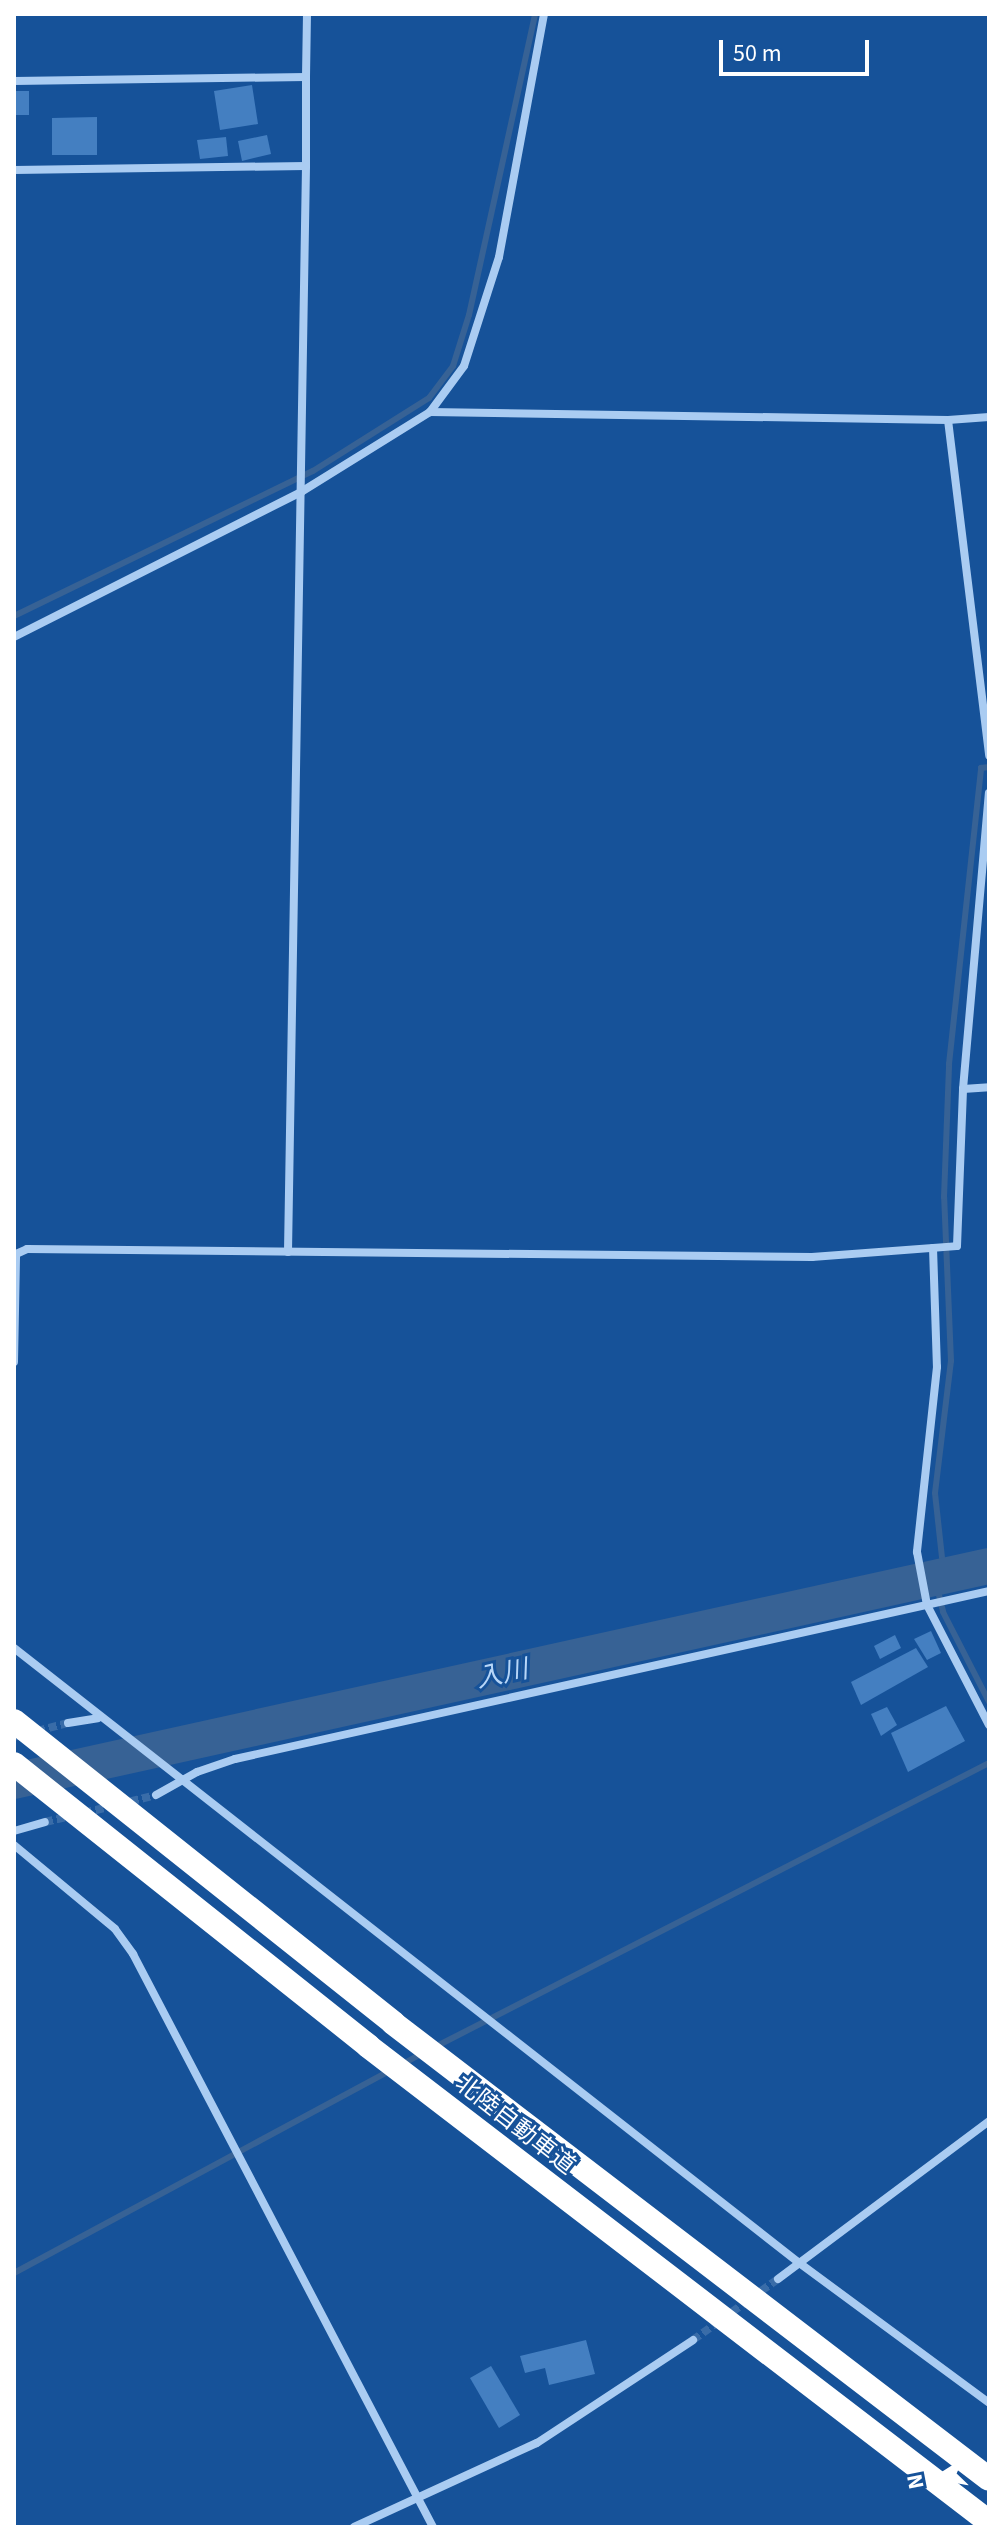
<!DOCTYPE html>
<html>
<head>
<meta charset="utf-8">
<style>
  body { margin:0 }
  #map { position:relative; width:1003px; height:2541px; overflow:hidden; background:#165299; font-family:"Source Sans 3","Noto Sans JP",sans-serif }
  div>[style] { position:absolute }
  .stream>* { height:6px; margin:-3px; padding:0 3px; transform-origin:3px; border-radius:3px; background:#376295 }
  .river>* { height:36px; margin:-18px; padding:0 18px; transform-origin:18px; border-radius:18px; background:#376295 }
  .building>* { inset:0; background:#447fc1 }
  .street-tunnel>* { height:8px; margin-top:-4px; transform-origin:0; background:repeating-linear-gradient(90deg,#396ca8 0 8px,transparent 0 12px) }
  .street>* { height:8px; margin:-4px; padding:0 4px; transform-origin:4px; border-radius:4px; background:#aaccf2 }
  .highway>* { height:24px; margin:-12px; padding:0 12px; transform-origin:12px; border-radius:12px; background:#fff }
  span { translate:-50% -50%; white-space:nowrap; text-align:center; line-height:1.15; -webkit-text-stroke:6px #165299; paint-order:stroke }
  .street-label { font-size:24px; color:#fff }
  .water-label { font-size:26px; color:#b7d6f8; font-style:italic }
  .frame { position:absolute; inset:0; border:16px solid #fff; pointer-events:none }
  .north { position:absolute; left:899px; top:2437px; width:80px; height:80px; -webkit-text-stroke:6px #165299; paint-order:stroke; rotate:259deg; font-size:22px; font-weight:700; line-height:32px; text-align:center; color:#fff }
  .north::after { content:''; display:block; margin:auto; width:28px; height:36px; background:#fff; clip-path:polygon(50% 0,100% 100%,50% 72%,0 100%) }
  .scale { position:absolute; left:719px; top:40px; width:150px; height:36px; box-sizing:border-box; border:4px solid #fff; border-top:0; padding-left:10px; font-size:24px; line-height:28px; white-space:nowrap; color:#fff; -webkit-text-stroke:6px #165299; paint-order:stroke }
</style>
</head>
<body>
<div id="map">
  <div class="stream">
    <i style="left:14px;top:616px;width:332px;rotate:-25.9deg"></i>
    <i style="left:313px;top:471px;width:137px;rotate:-32.2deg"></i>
    <i style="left:429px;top:398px;width:40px;rotate:-53deg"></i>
    <i style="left:453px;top:366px;width:53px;rotate:-72.6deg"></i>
    <i style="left:469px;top:315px;width:308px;rotate:-77.6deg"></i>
    <i style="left:944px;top:1576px;width:83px;rotate:-96.2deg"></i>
    <i style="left:935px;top:1493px;width:133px;rotate:-83.1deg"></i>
    <i style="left:951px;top:1361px;width:164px;rotate:-92.4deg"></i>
    <i style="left:944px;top:1197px;width:133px;rotate:-87.8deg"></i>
    <i style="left:949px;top:1064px;width:298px;rotate:-83.8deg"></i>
    <i style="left:981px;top:768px;width:8px;rotate:-7deg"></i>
    <i style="left:935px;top:1579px;width:34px;rotate:76deg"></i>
    <i style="left:943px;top:1612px;width:101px;rotate:62.9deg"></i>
    <i style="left:433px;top:2048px;width:625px;rotate:-27.14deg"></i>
    <i style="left:401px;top:2065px;width:25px;rotate:-29deg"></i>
    <i style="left:14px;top:2273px;width:428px;rotate:-28.3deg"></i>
  </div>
  <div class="river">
    <i style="left:14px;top:1781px;width:998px;rotate:-12.44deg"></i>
  </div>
  <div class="building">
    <i style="clip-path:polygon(252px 85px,258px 124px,220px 130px,214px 91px)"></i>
    <i style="clip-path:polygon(14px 91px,29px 91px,29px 115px,14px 115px)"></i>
    <i style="clip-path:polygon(97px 117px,97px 155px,52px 155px,52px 118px)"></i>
    <i style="clip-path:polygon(267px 135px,271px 154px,242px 161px,238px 141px)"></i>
    <i style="clip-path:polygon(226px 137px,228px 156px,200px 159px,197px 140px)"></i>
    <i style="clip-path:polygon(931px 1631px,941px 1653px,927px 1660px,914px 1639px)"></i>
    <i style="clip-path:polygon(895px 1635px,901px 1648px,880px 1659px,874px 1646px)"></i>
    <i style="clip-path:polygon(916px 1648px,928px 1667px,861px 1705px,851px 1682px)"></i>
    <i style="clip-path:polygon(946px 1706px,965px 1741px,908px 1772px,891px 1733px)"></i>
    <i style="clip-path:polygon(887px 1707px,897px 1725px,881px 1736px,871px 1714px)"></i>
    <i style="clip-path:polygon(586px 2340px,595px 2374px,549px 2385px,545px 2368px,525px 2373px,520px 2356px)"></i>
    <i style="clip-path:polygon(491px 2366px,520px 2415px,499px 2428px,470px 2378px)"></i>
  </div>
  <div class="street-tunnel">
    <i style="left:14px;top:1737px;width:56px;rotate:-14.5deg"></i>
    <i style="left:84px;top:1813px;width:74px;rotate:-14deg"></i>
    <i style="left:45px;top:1822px;width:27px;rotate:-13deg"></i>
    <i style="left:693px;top:2340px;width:105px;rotate:-35.7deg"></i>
  </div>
  <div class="street">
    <i style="left:14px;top:81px;width:292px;rotate:-0.8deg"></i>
    <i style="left:306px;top:77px;width:63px;rotate:-89.1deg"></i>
    <i style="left:14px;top:170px;width:292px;rotate:-0.8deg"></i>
    <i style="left:306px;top:166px;width:89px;rotate:-90deg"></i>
    <i style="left:430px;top:412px;width:518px;rotate:0.88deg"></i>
    <i style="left:989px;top:417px;width:41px;rotate:175.8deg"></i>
    <i style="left:948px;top:420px;width:338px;rotate:83deg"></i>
    <i style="left:14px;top:637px;width:322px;rotate:-26.8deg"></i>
    <i style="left:301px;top:492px;width:152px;rotate:-31.8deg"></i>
    <i style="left:430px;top:412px;width:57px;rotate:-53.5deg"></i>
    <i style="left:464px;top:366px;width:114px;rotate:-72.2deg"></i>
    <i style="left:499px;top:257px;width:247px;rotate:-79.5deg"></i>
    <i style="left:963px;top:1089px;width:26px;rotate:-4deg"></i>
    <i style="left:933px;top:1248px;width:119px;rotate:88.1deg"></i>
    <i style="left:937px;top:1367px;width:186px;rotate:96.2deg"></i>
    <i style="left:917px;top:1552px;width:54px;rotate:79.3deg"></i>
    <i style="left:927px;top:1605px;width:135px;rotate:62.7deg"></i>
    <i style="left:288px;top:1252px;width:1086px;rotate:-89.05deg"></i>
    <i style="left:14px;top:1362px;width:108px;rotate:-88.9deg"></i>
    <i style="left:16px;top:1254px;width:12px;rotate:-24deg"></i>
    <i style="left:27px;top:1249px;width:785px;rotate:0.58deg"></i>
    <i style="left:812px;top:1257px;width:145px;rotate:-4.3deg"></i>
    <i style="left:957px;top:1246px;width:157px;rotate:-87.8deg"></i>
    <i style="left:963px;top:1089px;width:297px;rotate:-85deg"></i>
    <i style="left:14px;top:1648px;width:996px;rotate:38.07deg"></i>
    <i style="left:798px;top:2262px;width:237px;rotate:36.4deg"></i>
    <i style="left:68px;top:1723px;width:30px;rotate:-9deg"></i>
    <i style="left:156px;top:1795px;width:47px;rotate:-29.3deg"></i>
    <i style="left:197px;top:1772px;width:40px;rotate:-18.9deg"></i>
    <i style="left:235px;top:1759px;width:772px;rotate:-12.56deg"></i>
    <i style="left:14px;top:1831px;width:32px;rotate:-16deg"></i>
    <i style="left:14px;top:1845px;width:131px;rotate:39.7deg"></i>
    <i style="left:115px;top:1929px;width:31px;rotate:54deg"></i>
    <i style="left:133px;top:1954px;width:647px;rotate:62.37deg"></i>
    <i style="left:778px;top:2279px;width:264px;rotate:-36.8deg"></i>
    <i style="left:354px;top:2527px;width:201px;rotate:-24.7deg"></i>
    <i style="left:537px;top:2443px;width:187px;rotate:-33.4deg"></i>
  </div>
  <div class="highway">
    <i style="left:14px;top:1721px;width:485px;rotate:38.5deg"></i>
    <i style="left:393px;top:2023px;width:750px;rotate:37.42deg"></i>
    <i style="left:14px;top:1764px;width:453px;rotate:38.5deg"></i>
    <i style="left:368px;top:2046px;width:782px;rotate:37.47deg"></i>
  </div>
  <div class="street-label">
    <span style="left:515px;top:2125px;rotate:38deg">北陸自動車道</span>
  </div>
  <div class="water-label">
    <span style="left:502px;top:1674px;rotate:-12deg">入川</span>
  </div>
  <div class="frame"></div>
  <div class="north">N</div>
  <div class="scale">50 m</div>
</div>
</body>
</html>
